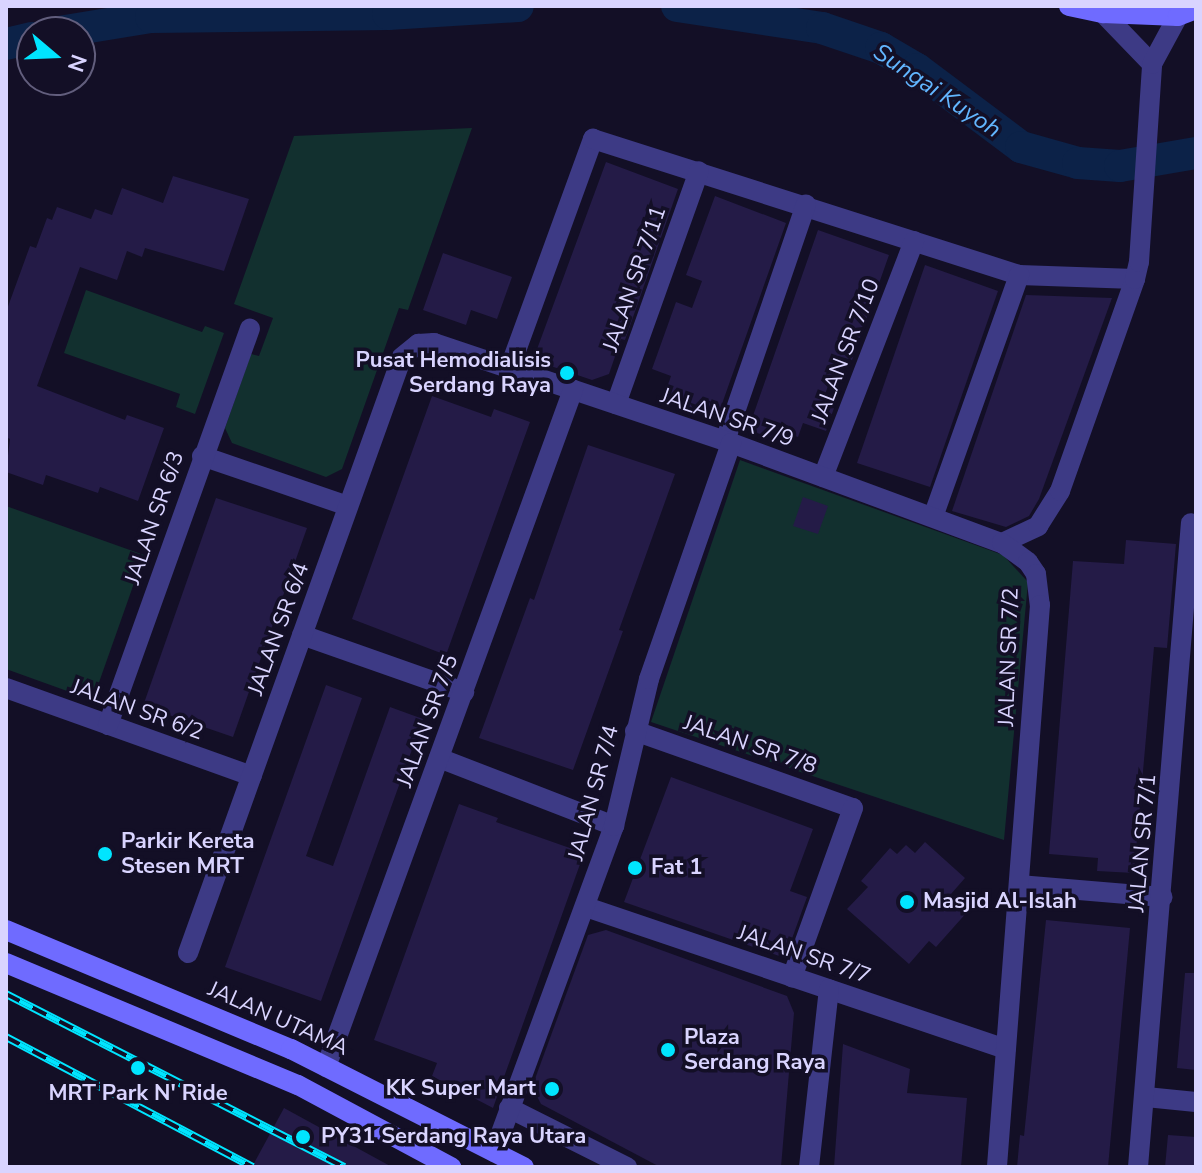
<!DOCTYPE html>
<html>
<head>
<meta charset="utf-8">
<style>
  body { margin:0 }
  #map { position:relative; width:1202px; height:1173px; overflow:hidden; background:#130f26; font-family:"Nunito Sans",sans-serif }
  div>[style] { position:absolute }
  .green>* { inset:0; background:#12302f }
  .river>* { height:32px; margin:-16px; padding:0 16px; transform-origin:16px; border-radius:16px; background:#0c2248 }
  .building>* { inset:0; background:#241b47 }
  .street>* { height:20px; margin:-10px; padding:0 10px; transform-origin:10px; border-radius:10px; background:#3d3a85 }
  .secondary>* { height:20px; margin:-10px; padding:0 10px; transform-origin:10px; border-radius:10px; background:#6f6bff }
  .rail>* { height:8px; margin-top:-4px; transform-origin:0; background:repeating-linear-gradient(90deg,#130f26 0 15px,#00e5ff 0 30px); box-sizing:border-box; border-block:2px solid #00e5ff }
  .dots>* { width:22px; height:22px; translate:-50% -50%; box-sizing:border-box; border:4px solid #130f26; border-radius:50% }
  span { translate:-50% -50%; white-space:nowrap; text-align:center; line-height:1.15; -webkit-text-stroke:7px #130f26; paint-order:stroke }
  .street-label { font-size:22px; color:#d9d4ff }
  .poi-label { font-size:22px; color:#d9d4ff; font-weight:700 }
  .right { translate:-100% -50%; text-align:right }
  .left { translate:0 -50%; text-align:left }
  .water-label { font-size:24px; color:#62b6ff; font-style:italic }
  .frame { position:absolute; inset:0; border:8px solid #d9d4ff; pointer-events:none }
  .north { position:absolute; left:16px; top:16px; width:80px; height:80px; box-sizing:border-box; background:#130f26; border:2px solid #625e7d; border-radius:50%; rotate:109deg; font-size:22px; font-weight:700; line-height:32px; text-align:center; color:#d9d4ff }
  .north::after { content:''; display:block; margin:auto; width:28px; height:36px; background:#00e5ff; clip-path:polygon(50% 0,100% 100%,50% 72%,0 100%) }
</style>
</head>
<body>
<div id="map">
  <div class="green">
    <i style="clip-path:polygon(472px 128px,408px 310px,399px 308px,342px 469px,326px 477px,232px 443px,225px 428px,251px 354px,259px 356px,273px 318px,234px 304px,294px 136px)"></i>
    <i style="clip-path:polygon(86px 290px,202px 332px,205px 326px,224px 333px,195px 414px,176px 407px,180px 394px,64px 353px)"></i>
    <i style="clip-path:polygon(740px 460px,1003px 555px,1028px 582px,1004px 840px,651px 722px)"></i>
    <i style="clip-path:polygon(6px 506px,144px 555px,97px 688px,81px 696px,6px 669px)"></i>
  </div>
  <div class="river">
    <i style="left:677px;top:6px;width:147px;rotate:8.6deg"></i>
    <i style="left:822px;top:28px;width:62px;rotate:18.7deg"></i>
    <i style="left:881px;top:48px;width:42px;rotate:30.3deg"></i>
    <i style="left:917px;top:69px;width:130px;rotate:36.9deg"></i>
    <i style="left:1021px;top:147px;width:59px;rotate:15.7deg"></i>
    <i style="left:1078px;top:163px;width:42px;rotate:4.1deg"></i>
    <i style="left:1120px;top:166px;width:77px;rotate:-9.7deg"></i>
    <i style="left:59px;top:32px;width:93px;rotate:-9.3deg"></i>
    <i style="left:151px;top:17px;width:237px;rotate:-0.7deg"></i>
    <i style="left:388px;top:14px;width:130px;rotate:-3.5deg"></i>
    <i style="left:6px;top:44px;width:27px;rotate:-13deg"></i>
  </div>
  <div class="building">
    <i style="clip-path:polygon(606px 162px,678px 189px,625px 340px,621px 339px,609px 374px,592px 380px,533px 360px)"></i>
    <i style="clip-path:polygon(173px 176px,249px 199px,224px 271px,145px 248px,142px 257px,127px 251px,117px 280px,80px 267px,37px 386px,125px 420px,127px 415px,164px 428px,138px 501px,100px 487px,98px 493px,46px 475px,43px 485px,6px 472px,10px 439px,6px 437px,6px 312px,30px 246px,36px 248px,47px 218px,52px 220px,57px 207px,91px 219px,95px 209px,112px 215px,122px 188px,163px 203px)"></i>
    <i style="clip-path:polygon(715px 196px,786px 223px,717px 418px,663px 399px,671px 376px,652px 369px,676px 302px,692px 308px,702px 281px,686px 275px)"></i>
    <i style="clip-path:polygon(818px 230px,889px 255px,852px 360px,838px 356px,829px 383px,822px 403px,834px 408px,826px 431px,803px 423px,798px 437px,776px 429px,772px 438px,748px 430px)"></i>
    <i style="clip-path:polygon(443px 253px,512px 277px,497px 319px,471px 310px,466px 325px,423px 310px)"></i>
    <i style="clip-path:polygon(925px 265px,998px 291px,930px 487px,857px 463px)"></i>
    <i style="clip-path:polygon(1026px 295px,1112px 298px,1039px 499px,1029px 516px,1006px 527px,952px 511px)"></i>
    <i style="clip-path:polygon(432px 396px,491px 417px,494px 409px,530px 422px,446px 655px,352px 619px)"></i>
    <i style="clip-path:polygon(588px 445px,675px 474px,619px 630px,623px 631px,573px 770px,479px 738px,530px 598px,534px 600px)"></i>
    <i style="clip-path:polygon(803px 497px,828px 506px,818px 534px,793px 526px)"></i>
    <i style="clip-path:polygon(216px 498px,307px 528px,233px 737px,143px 706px)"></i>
    <i style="clip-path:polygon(1126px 540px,1176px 544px,1167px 648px,1154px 647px,1134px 873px,1097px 871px,1098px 858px,1049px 854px,1073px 561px,1124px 564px)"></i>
    <i style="clip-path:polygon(326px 685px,362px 698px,306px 856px,333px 866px,390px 707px,423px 719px,321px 1001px,225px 967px)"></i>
    <i style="clip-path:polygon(671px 777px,813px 829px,790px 891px,807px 897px,785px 958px,624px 902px)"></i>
    <i style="clip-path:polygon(459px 804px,498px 818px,496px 822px,584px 853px,493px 1108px,432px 1076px,437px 1063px,374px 1040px)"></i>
    <i style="clip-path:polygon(925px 842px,965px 878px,951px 894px,969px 910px,936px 947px,929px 941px,909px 964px,847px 909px,868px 887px,861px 881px,890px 848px,897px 854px,906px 845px,915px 853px)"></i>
    <i style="clip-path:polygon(1046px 920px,1130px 928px,1108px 1167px,1017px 1167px,1020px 1135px,1024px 1136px)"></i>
    <i style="clip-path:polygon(606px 930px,787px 996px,794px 1013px,781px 1167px,660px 1167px,541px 1104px,532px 1087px,588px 935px)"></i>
    <i style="clip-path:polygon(1185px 973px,1196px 973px,1196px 1070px,1177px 1068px)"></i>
    <i style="clip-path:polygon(843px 1044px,910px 1069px,907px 1093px,967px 1098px,961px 1167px,834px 1167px)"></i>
    <i style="clip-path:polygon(284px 1108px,392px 1167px,252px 1167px)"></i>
    <i style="clip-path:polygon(1168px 1135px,1196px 1137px,1196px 1167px,1165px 1167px)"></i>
  </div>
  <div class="street">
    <i style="left:1103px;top:13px;width:71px;rotate:46.1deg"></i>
    <i style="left:510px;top:367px;width:243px;rotate:-70deg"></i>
    <i style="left:593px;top:139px;width:447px;rotate:17.7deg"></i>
    <i style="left:1019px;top:275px;width:116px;rotate:2deg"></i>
    <i style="left:616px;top:404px;width:247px;rotate:-70.4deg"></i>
    <i style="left:725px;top:441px;width:250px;rotate:-71.1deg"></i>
    <i style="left:202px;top:456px;width:154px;rotate:18.9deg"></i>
    <i style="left:823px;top:477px;width:253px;rotate:-68.9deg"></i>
    <i style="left:933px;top:517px;width:257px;rotate:-70.4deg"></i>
    <i style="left:1002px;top:543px;width:40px;rotate:-25deg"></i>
    <i style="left:1038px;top:526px;width:41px;rotate:-57.8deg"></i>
    <i style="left:1060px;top:491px;width:225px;rotate:-70.5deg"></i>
    <i style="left:1135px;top:279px;width:17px;rotate:-77deg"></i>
    <i style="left:1139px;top:262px;width:198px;rotate:-86.2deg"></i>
    <i style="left:1152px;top:64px;width:55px;rotate:-61.6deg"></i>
    <i style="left:302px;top:635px;width:172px;rotate:19.4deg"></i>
    <i style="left:6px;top:688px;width:261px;rotate:19.7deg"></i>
    <i style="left:108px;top:725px;width:421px;rotate:-70.3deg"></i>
    <i style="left:635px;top:731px;width:231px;rotate:19.5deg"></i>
    <i style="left:853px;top:808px;width:180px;rotate:109.8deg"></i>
    <i style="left:439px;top:758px;width:188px;rotate:21.2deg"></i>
    <i style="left:1019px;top:885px;width:144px;rotate:4.8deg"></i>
    <i style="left:586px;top:907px;width:443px;rotate:18.7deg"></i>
    <i style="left:188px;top:953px;width:633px;rotate:-70.25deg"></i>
    <i style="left:402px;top:357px;width:21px;rotate:-39deg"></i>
    <i style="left:418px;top:344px;width:16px;rotate:-4deg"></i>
    <i style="left:434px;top:343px;width:313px;rotate:18.6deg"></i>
    <i style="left:731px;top:443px;width:289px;rotate:20.3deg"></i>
    <i style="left:1002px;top:543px;width:32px;rotate:36deg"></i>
    <i style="left:1028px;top:562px;width:14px;rotate:56deg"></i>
    <i style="left:1036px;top:574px;width:31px;rotate:83deg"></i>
    <i style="left:1040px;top:605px;width:564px;rotate:94.38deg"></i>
    <i style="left:326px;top:1067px;width:721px;rotate:-69.96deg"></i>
    <i style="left:1146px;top:1097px;width:50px;rotate:5.7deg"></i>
    <i style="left:509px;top:1108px;width:132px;rotate:26.6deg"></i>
    <i style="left:494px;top:1152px;width:347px;rotate:-69.8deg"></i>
    <i style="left:614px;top:826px;width:151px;rotate:-76.6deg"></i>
    <i style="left:649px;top:679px;width:250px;rotate:-70.8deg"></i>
    <i style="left:809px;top:1167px;width:179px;rotate:-83.6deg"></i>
    <i style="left:1138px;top:1167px;width:646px;rotate:-85.3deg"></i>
  </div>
  <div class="secondary">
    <i style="left:1069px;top:6px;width:35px;rotate:12deg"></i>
    <i style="left:1103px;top:13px;width:75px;rotate:2.3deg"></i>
    <i style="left:1178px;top:16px;width:19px;rotate:-21deg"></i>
    <i style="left:6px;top:930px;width:309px;rotate:22.7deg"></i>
    <i style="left:291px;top:1049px;width:261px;rotate:26.9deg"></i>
    <i style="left:6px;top:963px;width:316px;rotate:22.7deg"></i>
    <i style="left:298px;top:1085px;width:174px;rotate:28.2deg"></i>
  </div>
  <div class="rail">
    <i style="left:6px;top:994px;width:380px;rotate:27.1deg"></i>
    <i style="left:6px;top:1037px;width:279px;rotate:27.8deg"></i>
  </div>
  <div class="dots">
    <i style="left:567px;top:373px;background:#00e5ff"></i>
    <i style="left:105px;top:854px;background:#00e5ff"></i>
    <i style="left:635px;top:868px;background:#00e5ff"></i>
    <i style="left:907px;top:902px;background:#00e5ff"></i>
    <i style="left:668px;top:1050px;background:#00e5ff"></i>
    <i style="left:138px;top:1068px;background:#00e5ff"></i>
    <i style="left:552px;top:1089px;background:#00e5ff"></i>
    <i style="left:303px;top:1137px;background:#00e5ff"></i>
  </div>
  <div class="street-label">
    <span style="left:635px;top:279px;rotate:-71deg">JALAN SR 7/11</span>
    <span style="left:846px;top:351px;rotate:-69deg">JALAN SR 7/10</span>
    <span style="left:727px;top:418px;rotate:19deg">JALAN SR 7/9</span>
    <span style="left:155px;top:518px;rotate:-71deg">JALAN SR 6/3</span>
    <span style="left:279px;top:629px;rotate:-70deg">JALAN SR 6/4</span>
    <span style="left:1009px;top:657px;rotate:-88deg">JALAN SR 7/2</span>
    <span style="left:137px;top:710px;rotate:20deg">JALAN SR 6/2</span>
    <span style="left:428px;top:721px;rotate:-70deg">JALAN SR 7/5</span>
    <span style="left:750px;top:745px;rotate:19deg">JALAN SR 7/8</span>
    <span style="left:594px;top:793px;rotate:-75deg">JALAN SR 7/4</span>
    <span style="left:1143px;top:843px;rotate:-85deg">JALAN SR 7/1</span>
    <span style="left:804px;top:955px;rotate:19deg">JALAN SR 7/7</span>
    <span style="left:278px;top:1019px;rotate:24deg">JALAN UTAMA</span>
  </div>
  <div class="poi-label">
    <span class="right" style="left:551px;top:373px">Pusat Hemodialisis<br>Serdang Raya</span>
    <span class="left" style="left:121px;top:854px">Parkir Kereta<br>Stesen MRT</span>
    <span class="left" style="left:651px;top:868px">Fat 1</span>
    <span class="left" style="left:923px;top:902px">Masjid Al-Islah</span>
    <span class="left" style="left:684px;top:1050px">Plaza<br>Serdang Raya</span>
    <span class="right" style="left:536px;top:1089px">KK Super Mart</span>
    <span style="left:138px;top:1094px">MRT Park N' Ride</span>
    <span class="left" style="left:321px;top:1137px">PY31 Serdang Raya Utara</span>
  </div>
  <div class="water-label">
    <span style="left:937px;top:91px;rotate:34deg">Sungai Kuyoh</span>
  </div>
  <div class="frame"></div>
  <div class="north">N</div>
</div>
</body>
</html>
